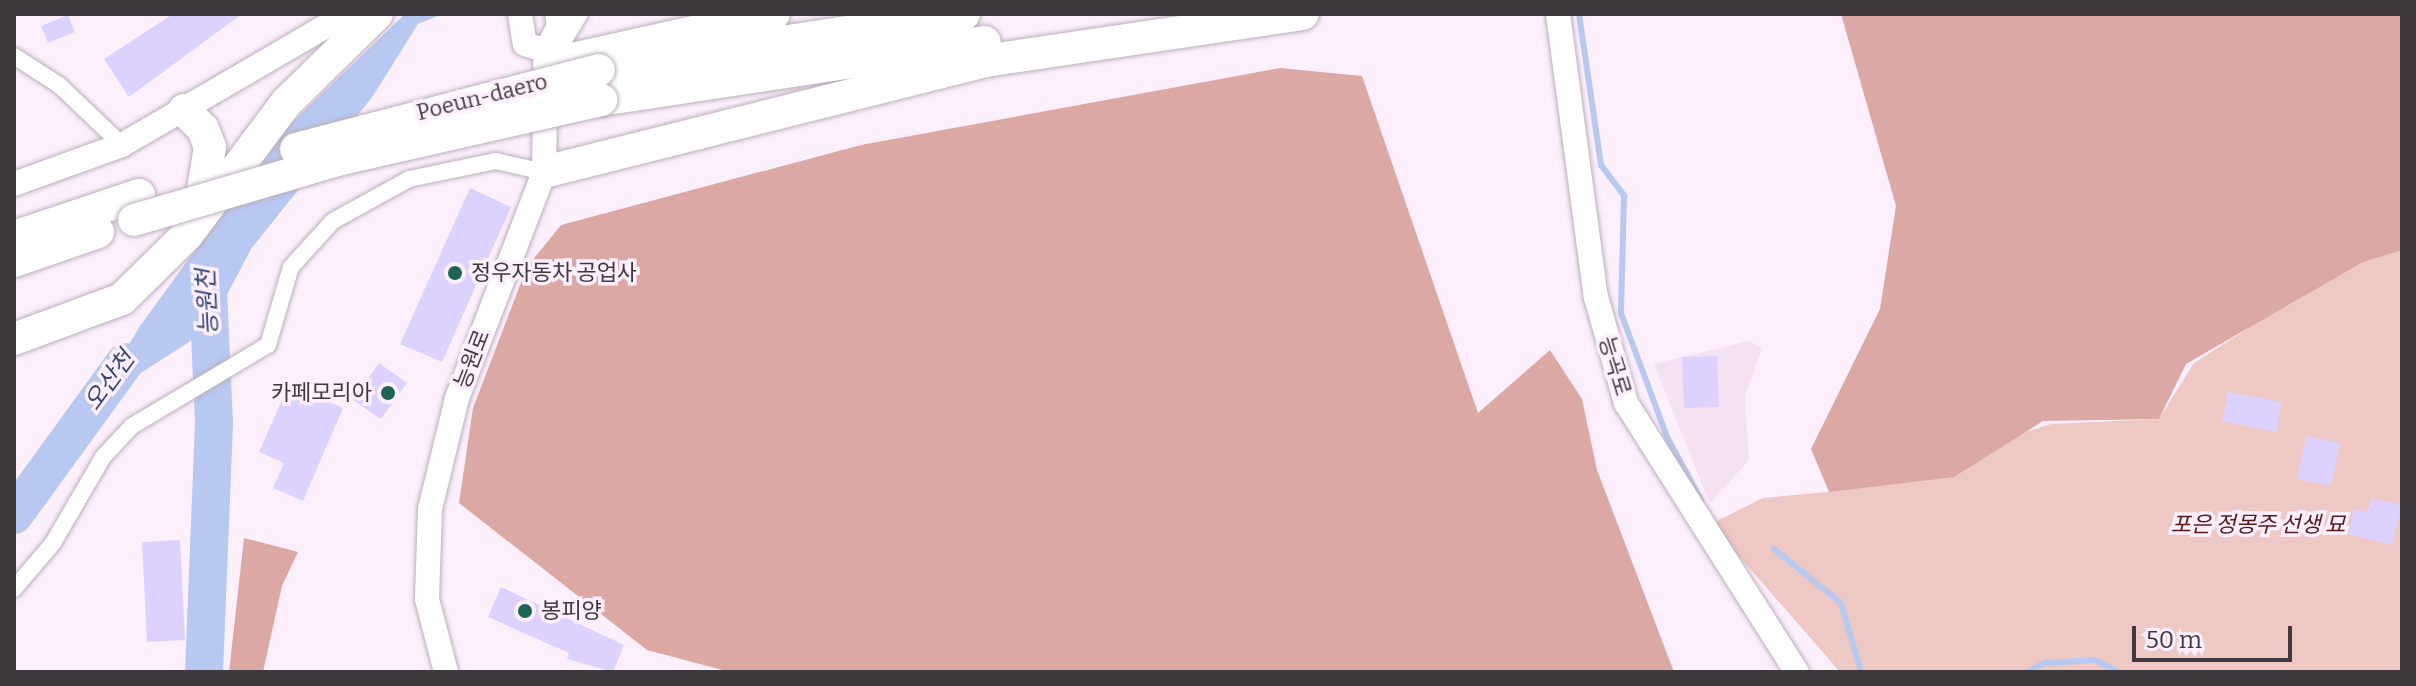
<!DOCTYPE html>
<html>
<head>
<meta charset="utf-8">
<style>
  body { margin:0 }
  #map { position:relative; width:2416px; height:686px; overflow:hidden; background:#feeffd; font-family:Bitter,"Noto Sans KR",serif }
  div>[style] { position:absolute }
  .built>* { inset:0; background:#f5e1f4 }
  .green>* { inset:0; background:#eec8c3 }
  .forest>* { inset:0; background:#dba8a3 }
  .water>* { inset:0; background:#b7c8f1 }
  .stream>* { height:6px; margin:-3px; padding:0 3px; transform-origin:3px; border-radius:3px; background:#b7c8f1 }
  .river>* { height:38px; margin:-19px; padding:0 19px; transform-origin:19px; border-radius:19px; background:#b7c8f1 }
  .building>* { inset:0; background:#ddd2fe }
  .roads { filter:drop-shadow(0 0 2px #bbaebb) drop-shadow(0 0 2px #bbaebb) }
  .street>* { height:16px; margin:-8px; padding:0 8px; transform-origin:8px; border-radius:8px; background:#fff }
  .secondary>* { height:24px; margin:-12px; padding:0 12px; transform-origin:12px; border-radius:12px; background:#fff }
  .highway>* { height:32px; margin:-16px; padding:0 16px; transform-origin:16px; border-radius:16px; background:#fff }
  .bridges { filter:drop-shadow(0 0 2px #bbaebb) drop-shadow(0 0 2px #bbaebb) }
  .highway-bridge>* { height:32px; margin:-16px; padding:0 16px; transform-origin:16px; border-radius:16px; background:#fff }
  .dots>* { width:22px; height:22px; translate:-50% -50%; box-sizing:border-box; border:4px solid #feeffd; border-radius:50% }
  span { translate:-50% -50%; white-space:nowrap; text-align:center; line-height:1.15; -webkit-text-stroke:7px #feeffd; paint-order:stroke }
  .street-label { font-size:22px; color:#3f393e }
  .poi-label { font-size:22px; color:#3f393e }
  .left { translate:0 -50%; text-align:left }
  .right { translate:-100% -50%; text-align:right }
  .park-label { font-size:22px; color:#551816; font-style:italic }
  .water-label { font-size:24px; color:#324579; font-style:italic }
  .frame { position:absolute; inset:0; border:16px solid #3f393e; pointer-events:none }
  .scale { position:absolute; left:2132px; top:626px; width:160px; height:36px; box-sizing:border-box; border:4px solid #3f393e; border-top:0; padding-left:10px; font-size:24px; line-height:28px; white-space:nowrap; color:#3f393e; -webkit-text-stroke:6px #feeffd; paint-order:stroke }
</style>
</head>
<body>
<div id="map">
  <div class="built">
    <i style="clip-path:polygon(1748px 341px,1762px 348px,1745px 397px,1749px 460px,1710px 504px,1654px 364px)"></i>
  </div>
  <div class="green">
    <i style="clip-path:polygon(2402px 247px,2402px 672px,1840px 672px,1711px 524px,1763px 498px,1838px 491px,2051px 424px,2159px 419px,2194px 363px,2361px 256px)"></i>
  </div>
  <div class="forest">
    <i style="clip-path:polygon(1841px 14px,2402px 14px,2402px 250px,2363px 262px,2186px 364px,2159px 419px,2043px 421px,1954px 477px,1829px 492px,1811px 449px,1880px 309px,1896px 206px)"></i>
    <i style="clip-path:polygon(1280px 68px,1362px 76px,1478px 413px,1550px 350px,1582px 399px,1597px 470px,1674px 672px,730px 672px,647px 650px,459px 503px,473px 408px,527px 267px,561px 225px,861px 145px)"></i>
    <i style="clip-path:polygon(244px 538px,298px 552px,282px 586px,263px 672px,229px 672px)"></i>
  </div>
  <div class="water">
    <i style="clip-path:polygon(405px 14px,442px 14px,418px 24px,373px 96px,251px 249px,220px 308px,189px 342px,94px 403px,140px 326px,279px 135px)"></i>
  </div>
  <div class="stream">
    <i style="left:1579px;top:14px;width:153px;rotate:81.7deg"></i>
    <i style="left:1601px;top:165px;width:39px;rotate:53deg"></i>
    <i style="left:1624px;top:196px;width:117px;rotate:91.5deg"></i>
    <i style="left:1621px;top:313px;width:132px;rotate:69.6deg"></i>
    <i style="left:1667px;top:437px;width:72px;rotate:61.6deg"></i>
    <i style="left:1774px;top:549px;width:86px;rotate:38.9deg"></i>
    <i style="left:1841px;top:603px;width:72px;rotate:73.8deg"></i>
    <i style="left:2027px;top:672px;width:20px;rotate:-27deg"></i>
    <i style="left:2045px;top:663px;width:50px;rotate:-3.4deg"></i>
    <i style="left:2095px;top:660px;width:27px;rotate:27deg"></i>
  </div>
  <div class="river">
    <i style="left:14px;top:515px;width:189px;rotate:-54deg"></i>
    <i style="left:204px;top:672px;width:249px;rotate:-87.7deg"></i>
    <i style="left:214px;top:423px;width:156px;rotate:-92.6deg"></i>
  </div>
  <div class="building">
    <i style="clip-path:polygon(173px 14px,242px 14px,129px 97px,104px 59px)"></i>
    <i style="clip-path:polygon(68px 15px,75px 32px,48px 43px,41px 26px)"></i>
    <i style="clip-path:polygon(470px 188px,511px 207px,442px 362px,400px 344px)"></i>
    <i style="clip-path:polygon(1717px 356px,1719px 407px,1684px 408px,1682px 357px)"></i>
    <i style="clip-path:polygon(379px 363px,407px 383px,381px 419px,353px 400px)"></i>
    <i style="clip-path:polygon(289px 384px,343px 408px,303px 501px,273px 488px,284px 463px,259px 452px)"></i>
    <i style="clip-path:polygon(2228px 392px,2282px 402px,2276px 432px,2222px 421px)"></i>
    <i style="clip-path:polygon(2306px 436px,2340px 443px,2331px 486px,2297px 479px)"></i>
    <i style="clip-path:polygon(2371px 498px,2402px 505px,2392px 545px,2348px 534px,2354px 509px,2367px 512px)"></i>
    <i style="clip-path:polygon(180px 540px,185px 640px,147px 642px,142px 542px)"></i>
    <i style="clip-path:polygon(501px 587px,624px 645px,613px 672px,567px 659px,569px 653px,488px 617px)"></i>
  </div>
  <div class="roads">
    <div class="street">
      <i style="left:560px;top:47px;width:39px;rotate:-59deg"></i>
      <i style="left:14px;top:56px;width:54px;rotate:32.8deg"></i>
      <i style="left:59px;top:85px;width:87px;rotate:43.6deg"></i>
      <i style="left:14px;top:589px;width:60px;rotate:-49.7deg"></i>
      <i style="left:53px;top:543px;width:99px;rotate:-59.8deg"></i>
      <i style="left:103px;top:457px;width:42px;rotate:-46.9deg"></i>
      <i style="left:132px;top:426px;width:158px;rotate:-30.8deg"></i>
      <i style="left:268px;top:345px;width:81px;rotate:-73.6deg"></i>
      <i style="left:291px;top:267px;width:62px;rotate:-47.6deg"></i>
      <i style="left:333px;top:221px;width:87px;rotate:-28.9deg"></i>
      <i style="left:409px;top:179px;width:89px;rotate:-11.7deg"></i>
      <i style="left:496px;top:161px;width:49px;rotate:12.9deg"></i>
    </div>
    <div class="secondary">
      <i style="left:520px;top:14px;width:30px;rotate:81deg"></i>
      <i style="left:525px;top:44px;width:22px;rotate:18deg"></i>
      <i style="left:1558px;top:14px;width:286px;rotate:82.4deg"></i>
      <i style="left:1596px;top:297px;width:110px;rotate:74.2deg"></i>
      <i style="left:1626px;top:403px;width:319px;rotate:57.6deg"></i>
      <i style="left:14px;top:184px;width:115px;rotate:-19.9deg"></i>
      <i style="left:122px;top:145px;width:260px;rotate:-30.2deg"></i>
      <i style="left:446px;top:672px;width:75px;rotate:-104.6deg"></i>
      <i style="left:427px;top:599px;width:90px;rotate:-88.1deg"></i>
      <i style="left:430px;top:509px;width:114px;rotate:-76.3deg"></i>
      <i style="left:457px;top:398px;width:242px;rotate:-68.9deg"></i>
      <i style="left:544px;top:172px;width:121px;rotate:-89.1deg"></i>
      <i style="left:546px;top:51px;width:28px;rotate:-63deg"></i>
      <i style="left:559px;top:26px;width:12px;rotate:-99deg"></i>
    </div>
    <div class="highway">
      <i style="left:549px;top:64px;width:230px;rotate:-12.5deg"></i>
      <i style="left:599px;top:70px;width:369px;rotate:-8.7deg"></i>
      <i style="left:601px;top:100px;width:388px;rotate:-8.6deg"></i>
      <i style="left:184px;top:110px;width:27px;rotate:45deg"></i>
      <i style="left:203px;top:129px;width:19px;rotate:69deg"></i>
      <i style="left:210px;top:147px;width:67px;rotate:99.5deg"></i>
      <i style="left:544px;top:172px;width:461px;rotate:-14.1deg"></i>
      <i style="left:991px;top:60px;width:315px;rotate:-8.4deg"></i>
      <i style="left:14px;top:237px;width:132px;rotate:-18.6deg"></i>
      <i style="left:14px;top:261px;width:89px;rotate:-19deg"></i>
      <i style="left:14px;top:339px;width:115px;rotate:-20.3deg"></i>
      <i style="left:122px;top:299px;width:91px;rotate:-44.6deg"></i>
      <i style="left:187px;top:235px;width:166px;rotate:-53.1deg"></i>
      <i style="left:287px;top:102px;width:126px;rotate:-44.4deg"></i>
    </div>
  </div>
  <div class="bridges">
    <div class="highway-bridge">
      <i style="left:296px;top:149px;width:313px;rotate:-14.6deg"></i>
      <i style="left:134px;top:220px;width:216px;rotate:-16.4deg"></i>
      <i style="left:341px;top:159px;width:267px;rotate:-12.8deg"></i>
    </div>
  </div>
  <div class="dots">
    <i style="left:455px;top:273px;background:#1f6557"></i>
    <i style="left:388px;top:393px;background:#1f6557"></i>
    <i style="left:525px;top:611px;background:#1f6557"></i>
  </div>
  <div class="street-label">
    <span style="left:482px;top:97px;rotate:-14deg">Poeun-daero</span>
    <span style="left:472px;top:359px;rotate:-69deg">능원로</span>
    <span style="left:1615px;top:366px;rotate:73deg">능곡로</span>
  </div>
  <div class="poi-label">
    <span class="left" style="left:471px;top:273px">정우자동차 공업사</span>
    <span class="right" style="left:372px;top:393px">카페모리아</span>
    <span class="left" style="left:541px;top:611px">봉피양</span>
  </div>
  <div class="park-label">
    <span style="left:2258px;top:525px">포은 정몽주 선생 묘</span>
  </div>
  <div class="water-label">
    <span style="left:208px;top:302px;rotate:-93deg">능원천</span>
    <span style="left:110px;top:381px;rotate:-54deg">오산천</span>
  </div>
  <div class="frame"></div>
  <div class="scale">50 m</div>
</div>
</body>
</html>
